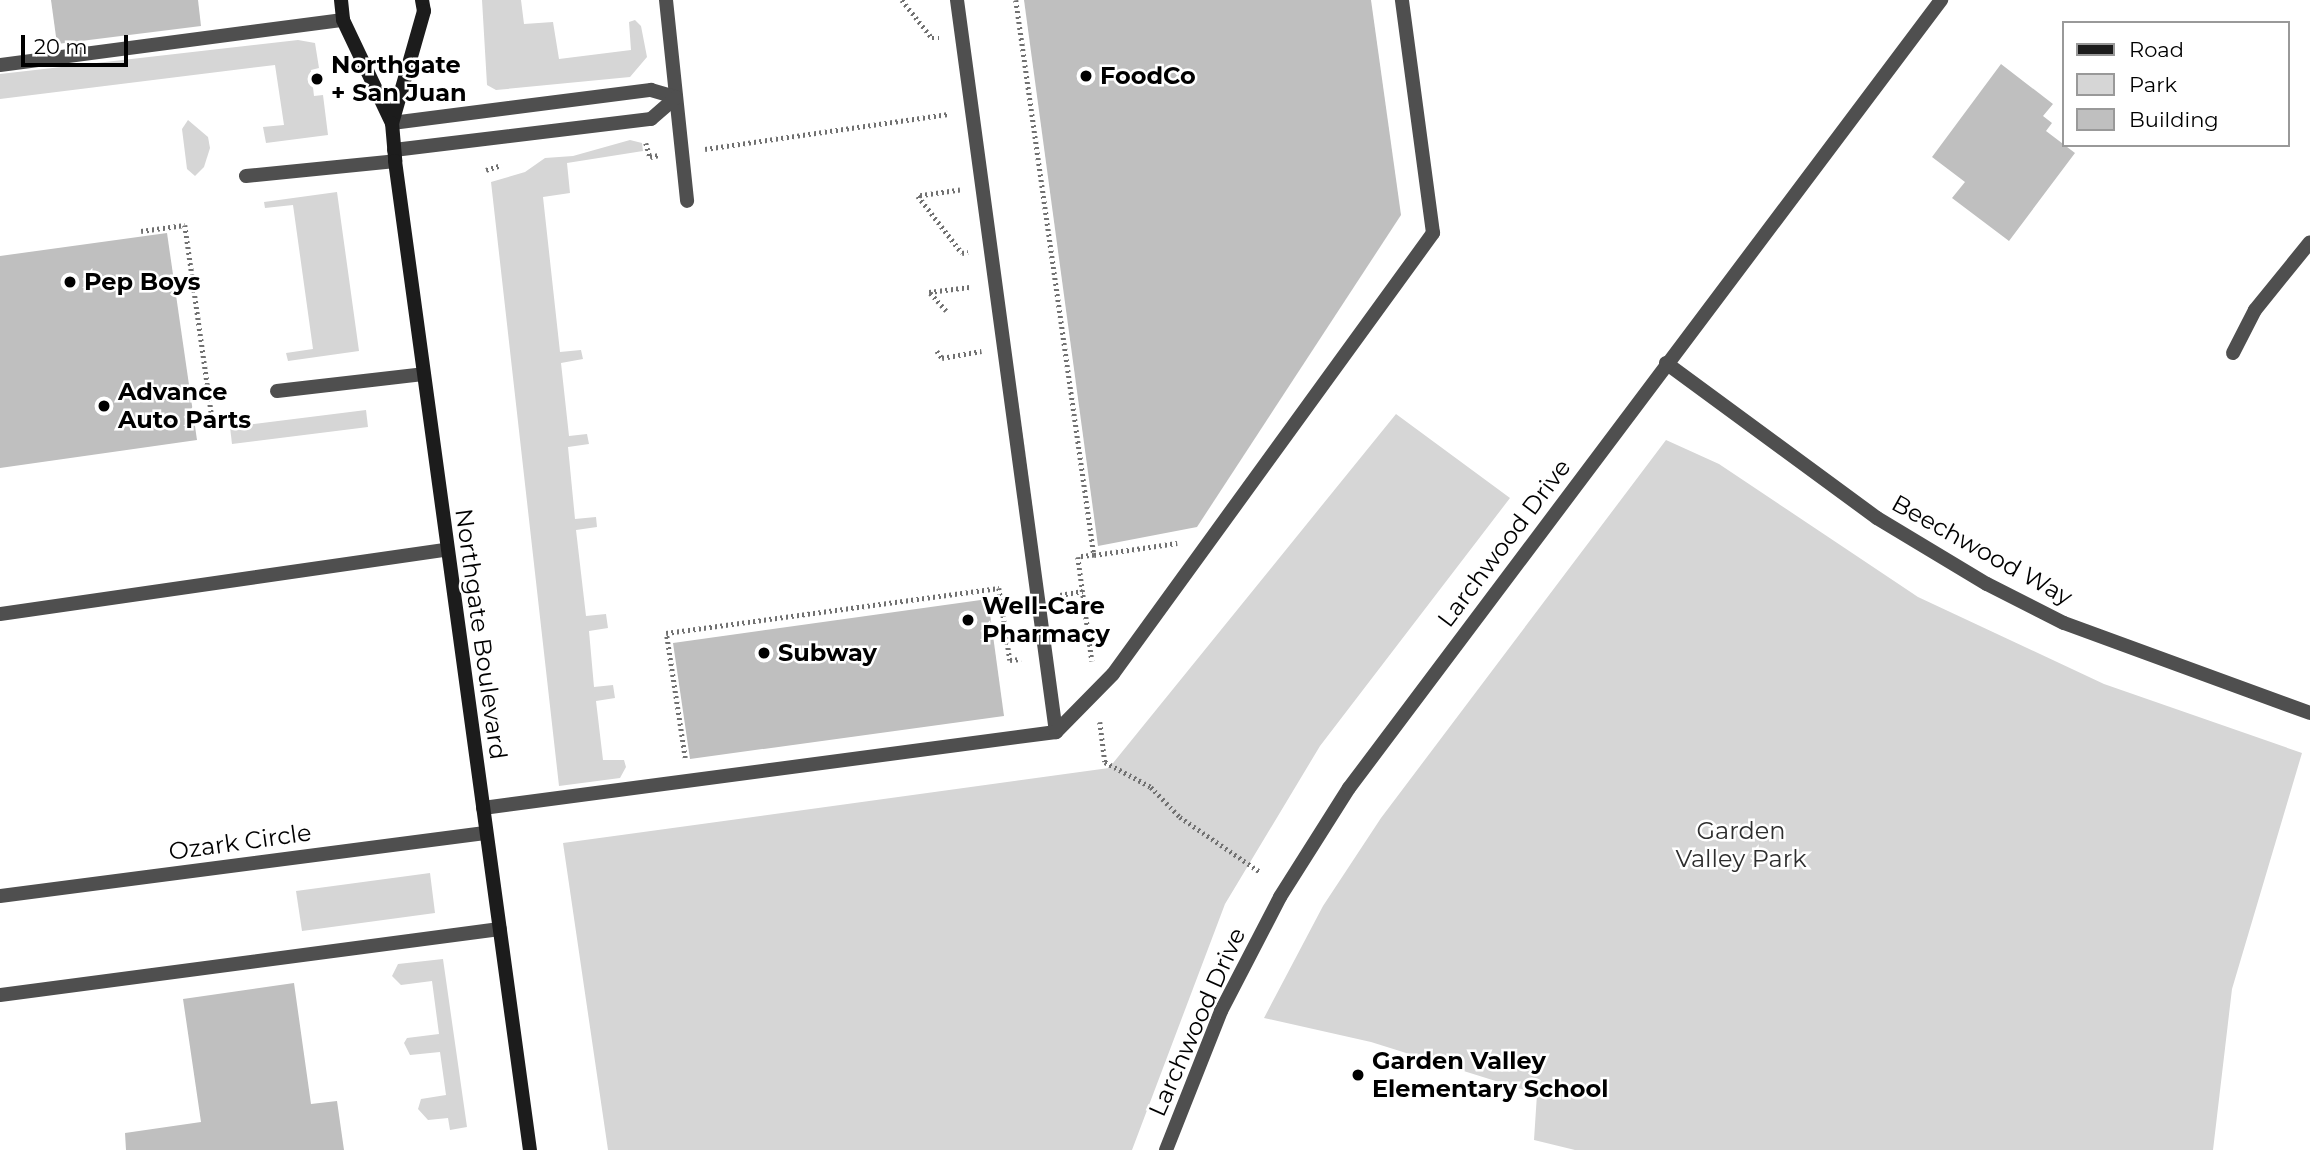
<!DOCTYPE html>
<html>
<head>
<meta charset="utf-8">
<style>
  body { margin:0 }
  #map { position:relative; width:2310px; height:1150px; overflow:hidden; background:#fff; font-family:Montserrat,sans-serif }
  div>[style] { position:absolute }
  .green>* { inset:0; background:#d6d6d6 }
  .building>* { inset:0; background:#bfbfbf }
  .path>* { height:4.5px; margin-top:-2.25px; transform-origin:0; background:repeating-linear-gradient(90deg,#717171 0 2px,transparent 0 5.5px) }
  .service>* { height:14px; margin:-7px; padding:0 7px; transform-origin:7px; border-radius:7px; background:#4f4f4f }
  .minor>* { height:14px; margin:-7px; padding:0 7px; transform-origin:7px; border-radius:7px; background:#4f4f4f }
  .secondary>* { height:14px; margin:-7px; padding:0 7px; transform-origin:7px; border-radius:7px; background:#1c1c1c }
  .dots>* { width:19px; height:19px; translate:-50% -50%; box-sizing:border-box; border:4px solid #fff; border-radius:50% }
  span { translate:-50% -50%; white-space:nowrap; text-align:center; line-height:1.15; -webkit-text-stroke:5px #fff; paint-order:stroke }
  .poi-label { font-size:24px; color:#000; font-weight:700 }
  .left { translate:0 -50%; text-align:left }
  .street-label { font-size:24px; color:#000 }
  .park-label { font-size:24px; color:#2d2d2d }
  .legend { position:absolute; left:2062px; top:21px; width:228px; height:126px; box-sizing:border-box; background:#fff; border:2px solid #999; margin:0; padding:9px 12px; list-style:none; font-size:21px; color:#000 }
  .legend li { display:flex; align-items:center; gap:14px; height:35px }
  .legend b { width:35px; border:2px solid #999 }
  .scale { position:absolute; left:21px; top:35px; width:107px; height:32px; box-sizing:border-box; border:4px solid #000; border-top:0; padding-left:9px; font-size:21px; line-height:24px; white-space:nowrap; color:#000; -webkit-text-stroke:5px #fff; paint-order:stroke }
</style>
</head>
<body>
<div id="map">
  <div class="green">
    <i style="clip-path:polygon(482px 0,521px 0,524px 24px,553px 22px,559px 59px,631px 50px,629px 22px,635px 20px,641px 26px,647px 57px,630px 77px,496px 90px,487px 85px)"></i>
    <i style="clip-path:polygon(298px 40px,315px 43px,319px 68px,311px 70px,314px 96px,323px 95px,328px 135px,266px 143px,263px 127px,284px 125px,275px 65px,0 99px,0 74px)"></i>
    <i style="clip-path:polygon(188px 120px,208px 137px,210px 148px,204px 167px,195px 176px,187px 169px,182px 129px)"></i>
    <i style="clip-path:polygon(630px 140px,642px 143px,643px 151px,567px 163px,570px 193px,543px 197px,560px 352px,581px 350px,583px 359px,561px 363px,569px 436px,587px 434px,589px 444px,568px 447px,575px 519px,596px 517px,597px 527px,576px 530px,586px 616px,606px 614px,608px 628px,589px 631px,594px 687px,613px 685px,615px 698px,596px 701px,603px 760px,624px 760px,626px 767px,620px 778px,559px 786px,491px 182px,525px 172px,545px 158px,573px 156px)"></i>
    <i style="clip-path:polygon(337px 192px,359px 351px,288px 361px,286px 353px,313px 349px,293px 205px,265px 208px,264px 202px)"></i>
    <i style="clip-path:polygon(366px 410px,368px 427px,232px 444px,230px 427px)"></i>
    <i style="clip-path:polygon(1396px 414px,1510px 498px,1320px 746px,1225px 904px,1132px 1150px,608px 1150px,563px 843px,1109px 768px)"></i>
    <i style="clip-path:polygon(1666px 440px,1719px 464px,1918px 597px,2104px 684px,2302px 753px,2232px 989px,2213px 1150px,1575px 1150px,1534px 1140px,1537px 1094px,1371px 1042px,1264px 1018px,1323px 906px,1381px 818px)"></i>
    <i style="clip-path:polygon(430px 873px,435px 913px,302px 931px,296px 891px)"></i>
    <i style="clip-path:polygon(443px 959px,467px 1127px,450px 1130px,448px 1118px,428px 1120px,418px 1109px,421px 1099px,446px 1095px,440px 1052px,410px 1055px,404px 1043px,407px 1038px,439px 1034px,432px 981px,401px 985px,392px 976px,398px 964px)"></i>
  </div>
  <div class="building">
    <i style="clip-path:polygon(51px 0,198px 0,201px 26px,57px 44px)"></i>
    <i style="clip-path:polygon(1024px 0,1371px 0,1401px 215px,1197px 527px,1098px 546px)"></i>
    <i style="clip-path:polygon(2001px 64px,2053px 104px,2043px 116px,2052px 123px,2046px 131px,2075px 153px,2009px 241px,1952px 198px,1965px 182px,1932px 157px)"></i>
    <i style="clip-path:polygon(167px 233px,197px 440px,0 468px,0 256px)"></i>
    <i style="clip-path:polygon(988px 599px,1004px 716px,690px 759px,673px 643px)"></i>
    <i style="clip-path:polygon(294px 983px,311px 1104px,337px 1101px,344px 1150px,126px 1150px,125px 1133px,201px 1122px,183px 999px)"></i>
  </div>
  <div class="path">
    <i style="left:902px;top:0;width:48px;rotate:51.7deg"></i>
    <i style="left:932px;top:38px;width:7px"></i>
    <i style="left:1016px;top:0;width:560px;rotate:82deg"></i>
    <i style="left:1094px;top:555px;width:16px;rotate:173deg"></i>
    <i style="left:1078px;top:557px;width:105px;rotate:82.3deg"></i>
    <i style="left:646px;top:143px;width:15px;rotate:74deg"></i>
    <i style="left:650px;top:157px;width:9px;rotate:-13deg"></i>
    <i style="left:705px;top:149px;width:246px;rotate:-8.2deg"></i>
    <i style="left:486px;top:170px;width:16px;rotate:-18deg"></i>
    <i style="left:960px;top:190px;width:42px;rotate:171.9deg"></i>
    <i style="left:918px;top:196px;width:72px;rotate:52.3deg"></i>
    <i style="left:962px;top:253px;width:6px;rotate:-9deg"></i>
    <i style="left:141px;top:231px;width:44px;rotate:-7.8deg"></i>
    <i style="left:185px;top:225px;width:200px;rotate:82deg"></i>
    <i style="left:946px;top:311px;width:25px;rotate:-132deg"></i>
    <i style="left:929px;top:292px;width:41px;rotate:-7deg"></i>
    <i style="left:937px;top:351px;width:9px;rotate:54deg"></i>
    <i style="left:942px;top:358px;width:40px;rotate:-10deg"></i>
    <i style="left:1094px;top:555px;width:84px;rotate:-8.2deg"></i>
    <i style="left:1060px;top:595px;width:23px;rotate:-10deg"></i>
    <i style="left:1100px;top:722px;width:40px;rotate:82.9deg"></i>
    <i style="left:1105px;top:762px;width:52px;rotate:28.5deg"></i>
    <i style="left:1151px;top:787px;width:42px;rotate:46deg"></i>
    <i style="left:1180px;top:817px;width:96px;rotate:34.4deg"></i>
    <i style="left:685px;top:758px;width:126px;rotate:-98.6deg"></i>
    <i style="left:666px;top:633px;width:336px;rotate:-7.7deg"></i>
    <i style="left:999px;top:588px;width:73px;rotate:81.3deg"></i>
    <i style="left:1010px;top:660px;width:11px;rotate:-5deg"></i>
  </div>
  <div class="service">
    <i style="left:666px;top:0;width:202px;rotate:84deg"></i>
    <i style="left:957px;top:0;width:739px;rotate:82.3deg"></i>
    <i style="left:0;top:65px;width:346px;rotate:-7.5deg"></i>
    <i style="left:392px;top:123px;width:261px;rotate:-7.3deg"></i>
    <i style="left:651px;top:90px;width:26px;rotate:16deg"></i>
    <i style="left:394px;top:150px;width:259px;rotate:-6.9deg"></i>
    <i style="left:651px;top:119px;width:33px;rotate:-41deg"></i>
    <i style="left:246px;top:176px;width:150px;rotate:-5.7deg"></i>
    <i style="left:277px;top:391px;width:147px;rotate:-6.6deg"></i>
    <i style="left:483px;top:808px;width:578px;rotate:-7.56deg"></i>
    <i style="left:1056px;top:732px;width:81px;rotate:-45.5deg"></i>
    <i style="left:1113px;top:674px;width:545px;rotate:-54.03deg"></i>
    <i style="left:1433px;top:233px;width:235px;rotate:-97.6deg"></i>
    <i style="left:0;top:995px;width:504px;rotate:-7.52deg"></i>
  </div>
  <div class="minor">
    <i style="left:2233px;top:353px;width:48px;rotate:-62.9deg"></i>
    <i style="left:2255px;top:310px;width:87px;rotate:-51deg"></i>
    <i style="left:1666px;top:363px;width:262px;rotate:36.3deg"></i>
    <i style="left:1877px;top:518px;width:128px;rotate:31deg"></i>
    <i style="left:1987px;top:584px;width:86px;rotate:26.9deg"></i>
    <i style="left:2064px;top:623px;width:262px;rotate:20.1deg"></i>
    <i style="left:0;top:614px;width:451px;rotate:-8.2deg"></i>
    <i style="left:0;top:896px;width:489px;rotate:-7.4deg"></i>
    <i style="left:1166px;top:1150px;width:149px;rotate:-68.4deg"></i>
    <i style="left:1221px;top:1011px;width:128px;rotate:-62.6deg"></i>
    <i style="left:1280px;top:897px;width:129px;rotate:-57.7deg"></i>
    <i style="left:1349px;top:788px;width:986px;rotate:-53.08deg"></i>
  </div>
  <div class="secondary">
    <i style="left:341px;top:0;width:20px;rotate:84deg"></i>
    <i style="left:343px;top:20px;width:114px;rotate:64.6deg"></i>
    <i style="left:422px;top:0;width:11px;rotate:80deg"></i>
    <i style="left:424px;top:11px;width:116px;rotate:105.9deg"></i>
    <i style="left:392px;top:123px;width:38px;rotate:85deg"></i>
    <i style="left:395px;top:161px;width:998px;rotate:82.23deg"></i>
  </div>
  <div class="dots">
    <i style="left:1086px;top:76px;background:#000"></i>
    <i style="left:317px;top:79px;background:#000"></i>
    <i style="left:70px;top:282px;background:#000"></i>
    <i style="left:104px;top:406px;background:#000"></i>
    <i style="left:968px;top:620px;background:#000"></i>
    <i style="left:764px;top:653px;background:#000"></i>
    <i style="left:1358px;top:1075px;background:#000"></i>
  </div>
  <div class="poi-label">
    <span class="left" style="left:331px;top:79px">Northgate<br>+ San Juan</span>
    <span class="left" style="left:1100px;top:76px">FoodCo</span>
    <span class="left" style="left:84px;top:282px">Pep Boys</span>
    <span class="left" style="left:118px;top:406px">Advance<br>Auto Parts</span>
    <span class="left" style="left:982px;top:620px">Well-Care<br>Pharmacy</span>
    <span class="left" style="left:778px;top:653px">Subway</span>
    <span class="left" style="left:1372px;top:1075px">Garden Valley<br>Elementary School</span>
  </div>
  <div class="street-label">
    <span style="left:1504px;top:543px;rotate:-53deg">Larchwood Drive</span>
    <span style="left:1982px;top:550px;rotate:29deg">Beechwood Way</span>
    <span style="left:481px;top:634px;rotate:82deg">Northgate Boulevard</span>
    <span style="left:240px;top:842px;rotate:-8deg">Ozark Circle</span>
    <span style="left:1197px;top:1022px;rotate:-66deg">Larchwood Drive</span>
  </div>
  <div class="park-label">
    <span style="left:1741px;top:845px">Garden<br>Valley Park</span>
  </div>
  <ul class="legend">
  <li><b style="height:9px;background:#1c1c1c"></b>Road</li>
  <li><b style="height:19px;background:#d6d6d6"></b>Park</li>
  <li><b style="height:19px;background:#bfbfbf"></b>Building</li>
  </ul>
  <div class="scale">20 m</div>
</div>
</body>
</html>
